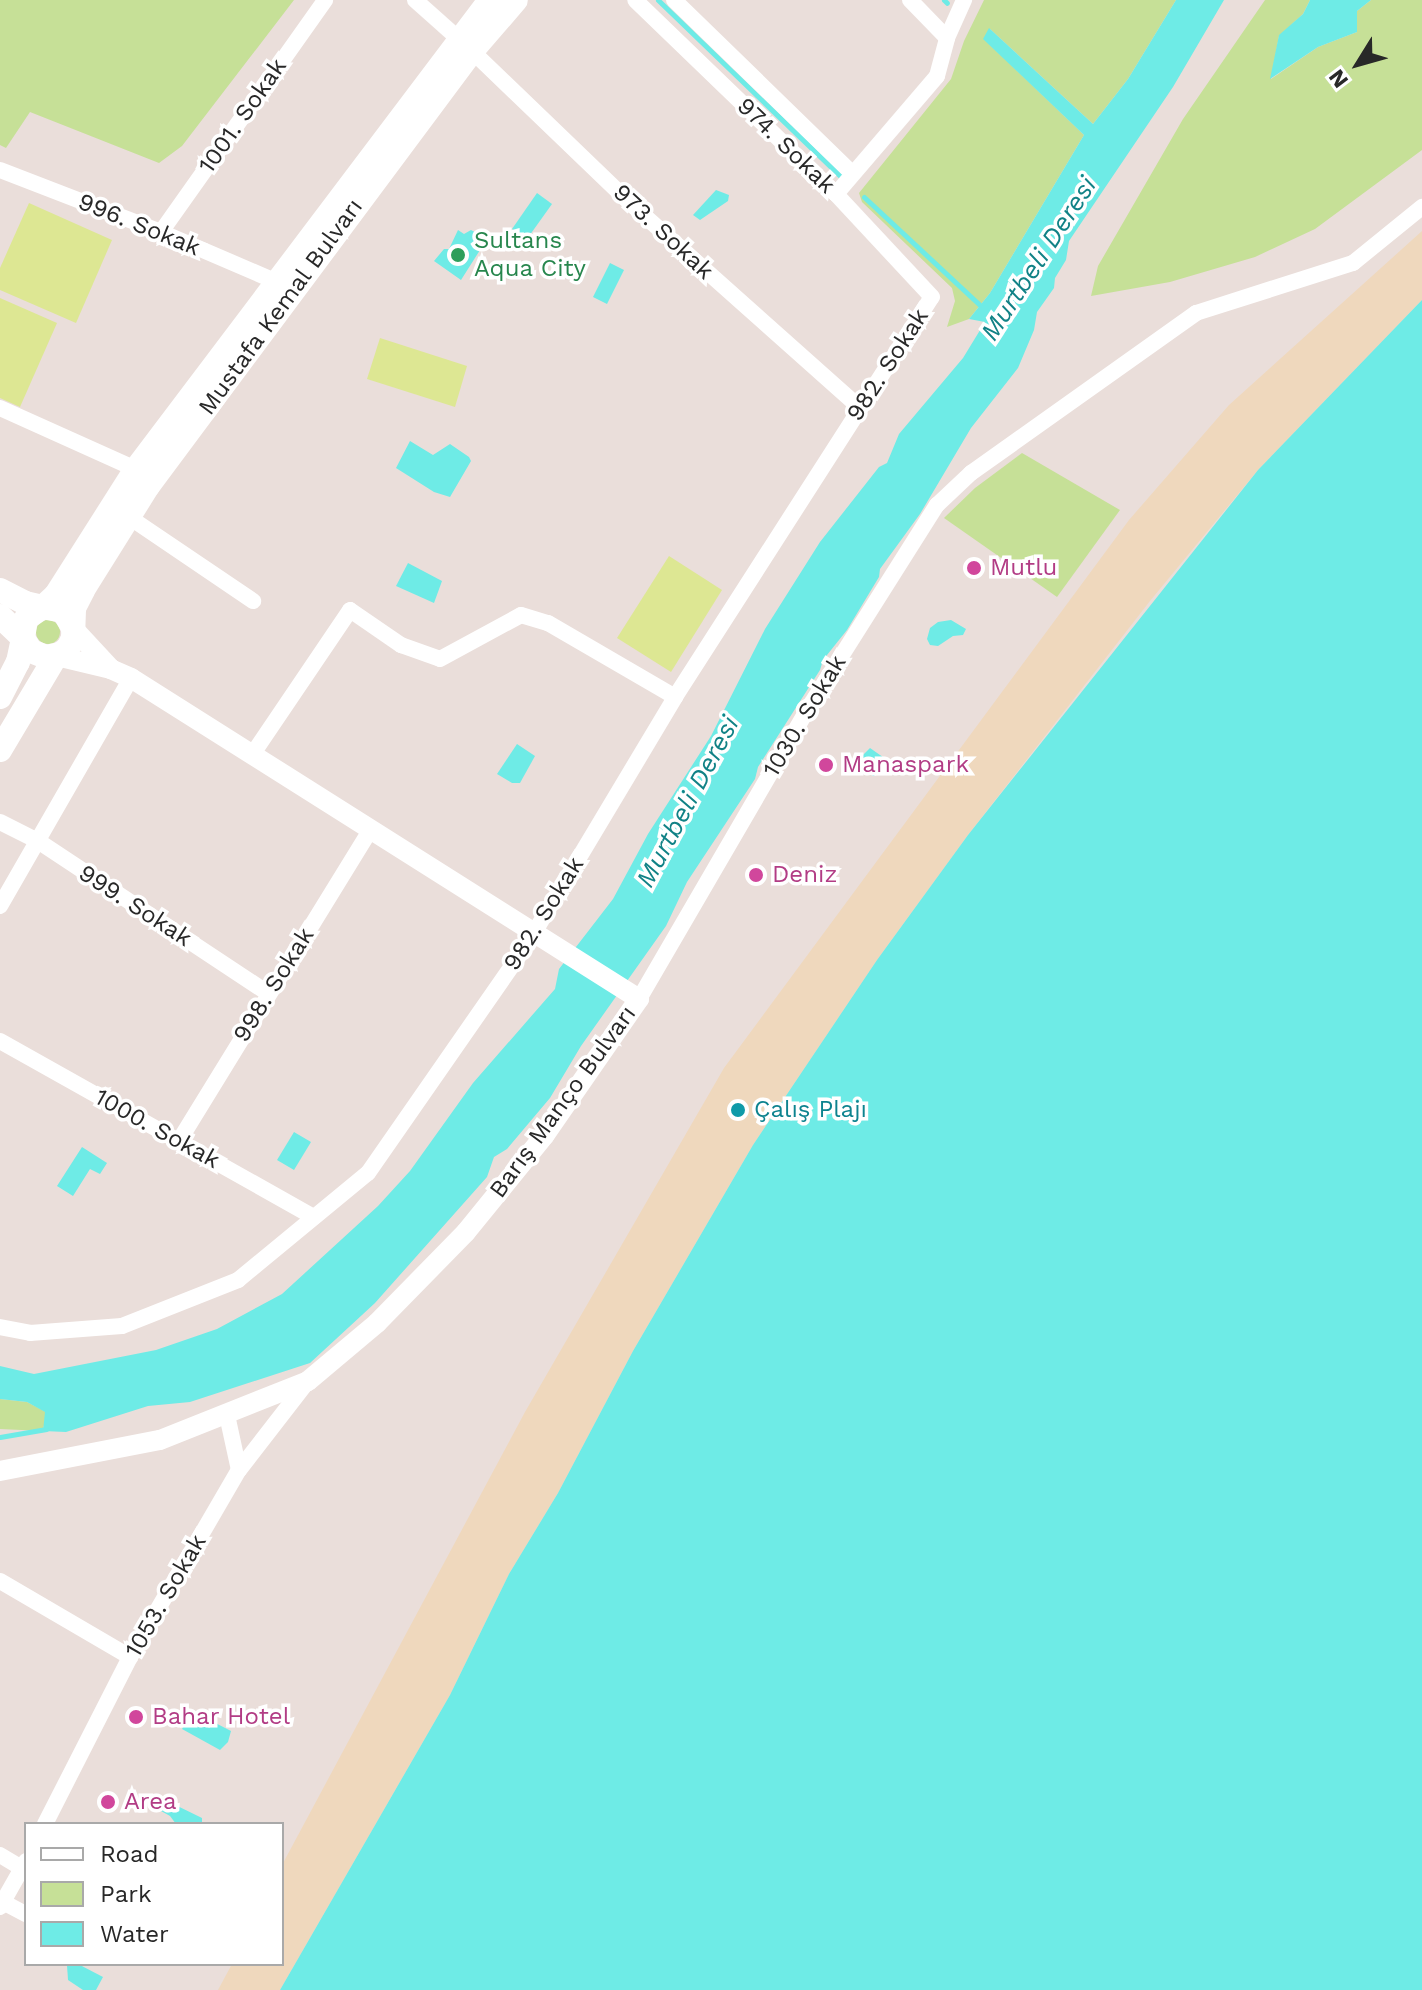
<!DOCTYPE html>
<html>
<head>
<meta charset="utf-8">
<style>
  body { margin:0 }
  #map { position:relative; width:1422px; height:1990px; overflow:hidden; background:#eadeda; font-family:"Work Sans",sans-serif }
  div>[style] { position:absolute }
  .green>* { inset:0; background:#c6e097 }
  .round { border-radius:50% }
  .sand>* { inset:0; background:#efd8bd }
  .pitch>* { inset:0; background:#dde793 }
  .water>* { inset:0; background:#6eebe6 }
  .stream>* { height:5px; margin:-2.5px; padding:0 2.5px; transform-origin:2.5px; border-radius:2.5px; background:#6eebe6 }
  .minor>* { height:16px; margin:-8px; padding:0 8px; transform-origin:8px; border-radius:8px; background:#fff }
  .tertiary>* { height:20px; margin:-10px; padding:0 10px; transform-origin:10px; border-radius:10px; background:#fff }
  .secondary>* { height:24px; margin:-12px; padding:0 12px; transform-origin:12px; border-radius:12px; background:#fff }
  .dots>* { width:22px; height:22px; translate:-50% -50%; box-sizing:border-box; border:4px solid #fff; border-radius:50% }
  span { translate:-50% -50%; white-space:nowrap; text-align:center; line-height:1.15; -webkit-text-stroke:7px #fff; paint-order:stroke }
  .street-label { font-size:24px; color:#282828 }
  .leisure-label { font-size:24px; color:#27864d }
  .left { translate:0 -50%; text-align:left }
  .hotel-label { font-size:24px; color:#b23c85 }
  .culture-label { font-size:24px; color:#0d838f }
  .water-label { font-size:26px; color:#118286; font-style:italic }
  .legend { position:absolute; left:24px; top:1822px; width:260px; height:144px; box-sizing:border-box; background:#fff; border:2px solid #a9a9a9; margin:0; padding:10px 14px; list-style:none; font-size:24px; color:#282828 }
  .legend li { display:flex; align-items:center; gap:16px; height:40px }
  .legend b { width:40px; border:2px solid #a9a9a9 }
  .north { position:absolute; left:1318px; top:24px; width:80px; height:80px; -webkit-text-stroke:6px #fff; paint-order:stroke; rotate:233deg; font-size:22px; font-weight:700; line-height:32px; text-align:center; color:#282828 }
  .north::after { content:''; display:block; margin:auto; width:28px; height:36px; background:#282828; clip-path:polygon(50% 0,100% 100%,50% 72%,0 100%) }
</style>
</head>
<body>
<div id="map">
  <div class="green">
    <i style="clip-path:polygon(0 0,294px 0,182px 146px,159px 163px,30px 112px,6px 148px,0 145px)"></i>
    <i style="clip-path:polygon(984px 0,1176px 0,1128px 79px,1093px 124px,990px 29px,984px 39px,1084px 135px,990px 293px,969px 319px,947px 327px,955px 301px,952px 288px,862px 202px,859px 193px,951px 79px,964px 41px)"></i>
    <i style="clip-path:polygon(1265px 0,1310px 0,1303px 14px,1279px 36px,1271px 79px,1318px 47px,1357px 32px,1357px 11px,1371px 0,1422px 0,1422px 150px,1315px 229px,1255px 257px,1170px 282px,1091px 296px,1098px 266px,1183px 119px)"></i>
    <i style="clip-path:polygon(1022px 453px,1120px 510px,1057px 597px,944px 518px,975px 488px)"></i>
    <i class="round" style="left:36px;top:620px;width:24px;height:24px"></i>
    <i style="clip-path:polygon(0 1399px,27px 1402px,46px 1412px,43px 1431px,0 1429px)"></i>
  </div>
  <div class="sand">
    <i style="clip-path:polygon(1422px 231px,1422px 300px,1258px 470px,1150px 601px,968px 835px,877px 960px,753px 1145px,633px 1351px,558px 1493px,509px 1574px,450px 1695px,280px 1990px,218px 1990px,232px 1964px,282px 1964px,282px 1865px,525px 1412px,724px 1068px,1129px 520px,1229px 405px)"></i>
  </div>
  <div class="pitch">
    <i style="clip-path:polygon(29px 203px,112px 240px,76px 323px,0 290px,0 268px)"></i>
    <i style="clip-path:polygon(0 298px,57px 323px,20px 407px,0 398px)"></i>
    <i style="clip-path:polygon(380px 338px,467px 366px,455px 407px,367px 379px)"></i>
    <i style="clip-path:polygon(669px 556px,722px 590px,671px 672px,617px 638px)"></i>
  </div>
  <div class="water">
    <i style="clip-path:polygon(1176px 0,1224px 0,1173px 87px,1069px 241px,1066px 260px,1055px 278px,1054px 288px,1037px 312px,1034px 330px,1018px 368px,971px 428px,920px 514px,880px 569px,879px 577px,847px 630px,823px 660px,820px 670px,758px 767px,755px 779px,687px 882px,666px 926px,581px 1046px,550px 1098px,507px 1149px,494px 1157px,487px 1177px,375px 1303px,310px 1363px,190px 1402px,148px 1406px,66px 1432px,43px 1431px,45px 1412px,27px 1402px,0 1399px,0 1366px,34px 1374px,156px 1350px,217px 1329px,282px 1294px,378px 1206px,410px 1171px,473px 1083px,555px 989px,559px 969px,613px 899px,648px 834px,711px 736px,765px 629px,820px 542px,879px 467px,887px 463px,899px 434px,963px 358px,985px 322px,969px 319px,990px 293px,1084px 135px,983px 39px,989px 28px,1093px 124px,1128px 79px)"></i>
    <i style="clip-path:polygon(1310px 0,1371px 0,1357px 11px,1357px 32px,1318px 47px,1270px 79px,1279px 35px,1303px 14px)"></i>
    <i style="clip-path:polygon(716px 190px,729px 195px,728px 201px,700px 220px,693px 215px)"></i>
    <i style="clip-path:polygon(537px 193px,552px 204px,527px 239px,512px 229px)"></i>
    <i style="clip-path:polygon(458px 230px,464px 234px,471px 230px,487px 239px,461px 280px,434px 261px,444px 249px,449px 249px)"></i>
    <i style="clip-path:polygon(610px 263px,624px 270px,607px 304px,593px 297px)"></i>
    <i style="clip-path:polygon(1422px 300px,1422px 1990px,280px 1990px,450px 1695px,509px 1574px,558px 1493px,633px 1351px,753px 1145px,877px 960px,968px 835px,1258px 470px)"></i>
    <i style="clip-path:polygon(410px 441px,433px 455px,450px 444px,469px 457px,471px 461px,450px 497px,434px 492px,396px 468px)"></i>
    <i style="clip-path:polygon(408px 563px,442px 581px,434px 603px,396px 586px)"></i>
    <i style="clip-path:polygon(951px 620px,966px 629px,963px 635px,953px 636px,938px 646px,930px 645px,927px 639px,930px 628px,938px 622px)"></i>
    <i style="clip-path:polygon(517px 744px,535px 756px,520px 783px,512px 783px,497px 774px)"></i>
    <i style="clip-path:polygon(870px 748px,890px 762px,885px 770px,873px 776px,863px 766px,863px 755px)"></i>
    <i style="clip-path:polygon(294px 1132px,311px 1142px,294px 1170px,277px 1160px)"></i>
    <i style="clip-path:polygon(82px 1147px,107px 1163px,100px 1174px,90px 1169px,73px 1196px,57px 1186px)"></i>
    <i style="clip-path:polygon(194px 1712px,231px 1731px,228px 1742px,220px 1750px,182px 1729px)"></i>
    <i style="clip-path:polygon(157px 1796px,202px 1818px,202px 1824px,176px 1824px,170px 1816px,152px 1806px)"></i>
    <i style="clip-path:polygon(78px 1964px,103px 1977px,96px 1990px,83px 1990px,68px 1980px,67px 1965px)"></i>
  </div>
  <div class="stream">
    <i style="left:658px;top:0;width:255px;rotate:44deg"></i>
    <i style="left:944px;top:0;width:4px;rotate:45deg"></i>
    <i style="left:864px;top:197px;width:158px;rotate:43deg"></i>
    <i style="left:0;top:1437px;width:47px;rotate:-9.9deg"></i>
  </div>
  <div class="minor">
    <i style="left:415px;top:0;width:59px;rotate:41.6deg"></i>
    <i style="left:674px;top:0;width:248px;rotate:44.2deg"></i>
    <i style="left:910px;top:0;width:53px;rotate:45.8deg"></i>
    <i style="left:472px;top:51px;width:219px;rotate:43.9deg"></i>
    <i style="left:630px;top:203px;width:308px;rotate:41.7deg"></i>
    <i style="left:0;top:170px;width:173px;rotate:21.1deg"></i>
    <i style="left:161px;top:232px;width:126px;rotate:23.3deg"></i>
    <i style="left:836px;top:194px;width:155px;rotate:-49.4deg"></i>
    <i style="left:937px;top:76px;width:39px;rotate:-75deg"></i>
    <i style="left:947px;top:38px;width:42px;rotate:-65.9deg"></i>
    <i style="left:161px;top:232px;width:284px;rotate:-54.7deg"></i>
    <i style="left:0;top:408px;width:149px;rotate:24.2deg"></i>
    <i style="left:129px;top:517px;width:150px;rotate:34.1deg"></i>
    <i style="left:252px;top:755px;width:175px;rotate:-55.9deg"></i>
    <i style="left:350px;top:610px;width:62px;rotate:34.5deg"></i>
    <i style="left:401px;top:645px;width:41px;rotate:19.7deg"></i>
    <i style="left:440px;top:659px;width:92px;rotate:-28.5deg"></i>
    <i style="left:521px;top:615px;width:28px;rotate:17deg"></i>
    <i style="left:548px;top:623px;width:147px;rotate:30.2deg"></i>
    <i style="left:0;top:822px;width:42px;rotate:26.6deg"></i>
    <i style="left:38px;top:841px;width:276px;rotate:33.5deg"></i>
    <i style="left:0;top:906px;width:263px;rotate:-60.1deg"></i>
    <i style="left:639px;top:999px;width:341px;rotate:-59.8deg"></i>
    <i style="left:811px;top:704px;width:236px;rotate:-57.7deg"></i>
    <i style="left:937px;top:505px;width:47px;rotate:-43.3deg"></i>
    <i style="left:971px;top:473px;width:276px;rotate:-35.4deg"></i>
    <i style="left:1196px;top:313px;width:165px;rotate:-17.7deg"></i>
    <i style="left:1353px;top:263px;width:89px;rotate:-39.1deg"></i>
    <i style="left:0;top:1041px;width:360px;rotate:29.3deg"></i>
    <i style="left:179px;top:1141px;width:365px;rotate:-58.4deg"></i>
    <i style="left:0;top:1327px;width:31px;rotate:11deg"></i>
    <i style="left:30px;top:1333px;width:92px;rotate:-4.4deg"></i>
    <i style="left:122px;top:1326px;width:125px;rotate:-21.6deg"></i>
    <i style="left:238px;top:1280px;width:168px;rotate:-39.5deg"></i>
    <i style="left:368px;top:1173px;width:280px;rotate:-55.2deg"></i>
    <i style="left:528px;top:943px;width:287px;rotate:-59.1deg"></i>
    <i style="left:675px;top:697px;width:475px;rotate:-57.3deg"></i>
    <i style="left:932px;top:297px;width:141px;rotate:-133deg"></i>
    <i style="left:836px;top:194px;width:279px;rotate:-136deg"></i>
    <i style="left:227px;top:1415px;width:56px;rotate:77.7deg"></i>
    <i style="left:0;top:1581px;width:151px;rotate:30.3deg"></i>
    <i style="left:45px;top:1824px;width:187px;rotate:-63deg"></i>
    <i style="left:130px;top:1657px;width:216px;rotate:-59.8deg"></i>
    <i style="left:239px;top:1470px;width:113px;rotate:-52.2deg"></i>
    <i style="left:0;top:1855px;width:26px;rotate:31deg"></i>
    <i style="left:3px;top:1902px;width:26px;rotate:28deg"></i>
    <i style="left:0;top:1907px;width:53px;rotate:-60.5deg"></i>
  </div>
  <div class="tertiary">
    <i style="left:73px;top:628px;width:56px;rotate:47.2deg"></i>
    <i style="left:0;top:1471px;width:163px;rotate:-11deg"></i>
    <i style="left:160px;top:1440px;width:159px;rotate:-21.7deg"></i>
    <i style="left:308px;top:1381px;width:90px;rotate:-40deg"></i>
    <i style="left:377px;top:1323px;width:127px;rotate:-45.6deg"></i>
    <i style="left:466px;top:1232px;width:124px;rotate:-50.9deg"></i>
    <i style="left:544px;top:1136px;width:167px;rotate:-55.3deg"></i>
    <i style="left:639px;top:999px;width:601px;rotate:-147.71deg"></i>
    <i style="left:131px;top:678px;width:22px;rotate:-156deg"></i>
    <i style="left:111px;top:669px;width:57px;rotate:-166.7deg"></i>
  </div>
  <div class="secondary">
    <i style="left:0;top:590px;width:28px;rotate:27deg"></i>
    <i style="left:25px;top:603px;width:18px;rotate:13deg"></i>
    <i style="left:43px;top:607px;width:18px;rotate:-43deg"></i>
    <i style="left:56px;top:595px;width:149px;rotate:-57.6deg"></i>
    <i style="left:136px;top:469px;width:588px;rotate:-52.95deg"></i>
    <i style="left:0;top:616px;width:32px;rotate:44deg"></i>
    <i style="left:73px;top:628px;width:20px;rotate:-120deg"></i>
    <i style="left:63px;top:611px;width:20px;rotate:-169deg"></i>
    <i style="left:43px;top:607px;width:21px;rotate:145deg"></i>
    <i style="left:26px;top:619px;width:19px;rotate:99deg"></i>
    <i style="left:23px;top:638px;width:15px;rotate:58deg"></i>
    <i style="left:31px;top:651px;width:16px;rotate:22deg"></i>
    <i style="left:46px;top:657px;width:14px;rotate:-12deg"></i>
    <i style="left:60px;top:654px;width:10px;rotate:-37deg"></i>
    <i style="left:68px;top:648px;width:11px;rotate:-63deg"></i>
    <i style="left:73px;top:638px;width:30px;rotate:-88deg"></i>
    <i style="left:74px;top:608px;width:20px;rotate:-63deg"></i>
    <i style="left:83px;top:590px;width:123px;rotate:-58deg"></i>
    <i style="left:148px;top:486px;width:542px;rotate:-53.32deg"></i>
    <i style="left:472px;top:51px;width:67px;rotate:-49.2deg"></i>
    <i style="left:0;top:697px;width:39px;rotate:-63deg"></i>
    <i style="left:18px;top:662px;width:25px;rotate:-78deg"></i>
    <i style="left:0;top:750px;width:109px;rotate:-59.2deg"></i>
  </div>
  <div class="dots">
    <i style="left:458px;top:255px;background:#2e9e5b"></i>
    <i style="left:974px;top:568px;background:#d1479c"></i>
    <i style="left:826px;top:765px;background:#d1479c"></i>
    <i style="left:756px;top:875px;background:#d1479c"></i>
    <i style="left:738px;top:1110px;background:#0f9aa8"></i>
    <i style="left:136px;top:1717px;background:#d1479c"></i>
    <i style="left:108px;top:1802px;background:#d1479c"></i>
  </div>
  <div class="street-label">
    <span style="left:243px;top:116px;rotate:-55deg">1001. Sokak</span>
    <span style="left:786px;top:146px;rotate:44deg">974. Sokak</span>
    <span style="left:139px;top:225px;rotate:22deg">996. Sokak</span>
    <span style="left:663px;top:232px;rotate:43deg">973. Sokak</span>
    <span style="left:281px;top:307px;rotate:-54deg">Mustafa Kemal Bulvarı</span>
    <span style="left:888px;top:365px;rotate:-57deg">982. Sokak</span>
    <span style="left:805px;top:716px;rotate:-59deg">1030. Sokak</span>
    <span style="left:135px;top:906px;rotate:33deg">999. Sokak</span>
    <span style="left:544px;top:914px;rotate:-58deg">982. Sokak</span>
    <span style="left:274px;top:985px;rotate:-58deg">998. Sokak</span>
    <span style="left:563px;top:1102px;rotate:-54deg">Barış Manço Bulvarı</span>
    <span style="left:157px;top:1129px;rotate:29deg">1000. Sokak</span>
    <span style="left:166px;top:1596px;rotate:-60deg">1053. Sokak</span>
  </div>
  <div class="leisure-label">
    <span class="left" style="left:474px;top:255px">Sultans<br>Aqua City</span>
  </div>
  <div class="hotel-label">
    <span class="left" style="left:990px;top:568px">Mutlu</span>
    <span class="left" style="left:842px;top:765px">Manaspark</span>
    <span class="left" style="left:772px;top:875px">Deniz</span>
    <span class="left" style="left:152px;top:1717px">Bahar Hotel</span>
    <span class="left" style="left:124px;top:1802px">Area</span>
  </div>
  <div class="culture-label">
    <span class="left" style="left:754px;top:1110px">Çalış Plajı</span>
  </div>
  <div class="water-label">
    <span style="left:1039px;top:259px;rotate:-57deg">Murtbeli Deresi</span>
    <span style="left:688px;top:802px;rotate:-62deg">Murtbeli Deresi</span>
  </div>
  <ul class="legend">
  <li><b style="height:10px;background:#fff"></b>Road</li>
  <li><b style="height:22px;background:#c6e097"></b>Park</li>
  <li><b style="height:22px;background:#6eebe6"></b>Water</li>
  </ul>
  <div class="north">N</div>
</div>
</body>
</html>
